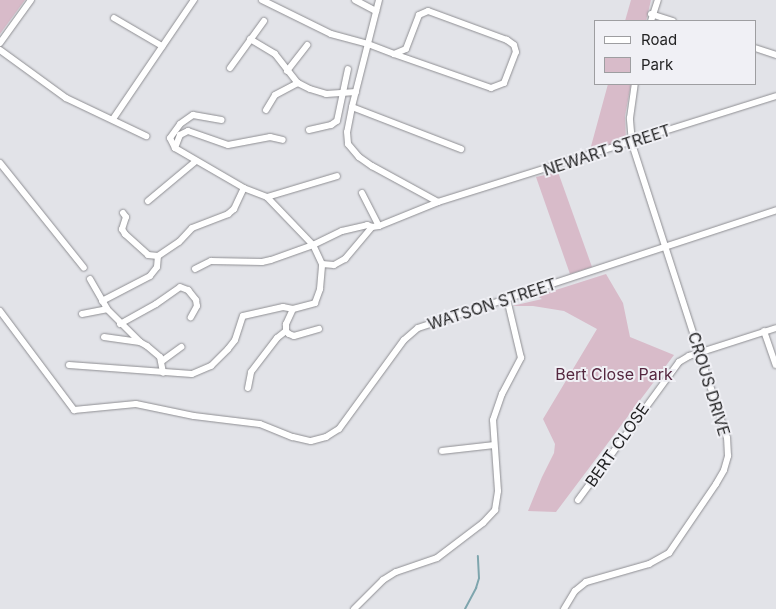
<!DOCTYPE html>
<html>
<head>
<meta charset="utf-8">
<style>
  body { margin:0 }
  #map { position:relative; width:776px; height:609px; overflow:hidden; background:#e2e3e8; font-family:Inter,sans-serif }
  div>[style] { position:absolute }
  .green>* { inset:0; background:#d8bbc9 }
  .stream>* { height:2px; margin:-1px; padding:0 1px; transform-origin:1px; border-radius:1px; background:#7ea5ad }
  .roads { filter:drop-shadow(0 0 1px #8e8e92) drop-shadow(0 0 1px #8e8e92) }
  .minor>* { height:6px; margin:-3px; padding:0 3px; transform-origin:3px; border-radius:3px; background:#fff }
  span { translate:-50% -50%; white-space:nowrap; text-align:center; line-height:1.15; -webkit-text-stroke:4px #f0f0f5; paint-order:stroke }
  .street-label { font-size:16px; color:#232324 }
  .park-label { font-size:16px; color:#552840 }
  .legend { position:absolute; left:594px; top:20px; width:162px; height:65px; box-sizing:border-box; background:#f0f0f5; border:1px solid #9e9ea1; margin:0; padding:6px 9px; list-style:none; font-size:15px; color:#232324 }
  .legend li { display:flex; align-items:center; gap:10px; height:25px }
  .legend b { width:25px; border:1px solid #9e9ea1 }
</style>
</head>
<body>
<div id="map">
  <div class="green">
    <i style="clip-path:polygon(0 0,25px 0,0 34px)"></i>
    <i style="clip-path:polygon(631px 0,651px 0,646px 21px,625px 21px)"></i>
    <i style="clip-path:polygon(608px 84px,631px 84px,625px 116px,626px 140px,590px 150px)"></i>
    <i style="clip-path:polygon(558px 172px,592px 267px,570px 274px,536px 177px)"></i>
    <i style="clip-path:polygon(606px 274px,623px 303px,630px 337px,674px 355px,556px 512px,528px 511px,542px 477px,554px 453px,555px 444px,543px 419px,597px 329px,564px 311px,533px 306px,512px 306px,542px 299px,537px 296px)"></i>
  </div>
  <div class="stream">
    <i style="left:465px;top:609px;width:24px;rotate:-62deg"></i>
    <i style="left:476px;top:588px;width:10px;rotate:-73deg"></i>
    <i style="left:479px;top:578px;width:22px;rotate:-93deg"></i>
  </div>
  <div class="roads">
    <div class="minor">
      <i style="left:262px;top:0;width:77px;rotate:26.2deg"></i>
      <i style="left:331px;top:34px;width:38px;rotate:15deg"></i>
      <i style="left:368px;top:44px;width:28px;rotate:21deg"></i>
      <i style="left:394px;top:54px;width:103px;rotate:19.3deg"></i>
      <i style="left:491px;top:88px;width:14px;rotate:-21deg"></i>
      <i style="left:504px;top:83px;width:33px;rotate:-69deg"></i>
      <i style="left:516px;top:52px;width:7px;rotate:-106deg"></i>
      <i style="left:514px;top:45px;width:9px;rotate:-144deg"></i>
      <i style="left:507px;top:40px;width:84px;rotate:-159.8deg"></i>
      <i style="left:428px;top:11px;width:10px;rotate:156deg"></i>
      <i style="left:419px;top:15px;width:36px;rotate:111deg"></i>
      <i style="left:406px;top:49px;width:13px;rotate:157deg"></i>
      <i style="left:355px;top:0;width:24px;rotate:28deg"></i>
      <i style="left:379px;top:0;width:110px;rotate:104.2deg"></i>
      <i style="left:352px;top:107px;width:25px;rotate:101deg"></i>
      <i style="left:347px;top:132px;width:12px;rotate:85deg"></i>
      <i style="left:348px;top:144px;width:17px;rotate:50deg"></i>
      <i style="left:359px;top:157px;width:16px;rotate:35deg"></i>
      <i style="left:372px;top:166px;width:75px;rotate:28.6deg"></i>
      <i style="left:651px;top:14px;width:23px;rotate:18deg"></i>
      <i style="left:114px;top:18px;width:56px;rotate:30.3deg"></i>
      <i style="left:651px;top:21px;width:22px;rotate:-72deg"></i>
      <i style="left:250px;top:39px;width:29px;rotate:31deg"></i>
      <i style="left:275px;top:54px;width:37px;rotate:52deg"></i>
      <i style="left:298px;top:83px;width:13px;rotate:27deg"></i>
      <i style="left:310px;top:89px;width:17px;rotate:17deg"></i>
      <i style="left:326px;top:94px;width:30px;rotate:-4deg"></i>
      <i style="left:0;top:43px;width:53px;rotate:-54.2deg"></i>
      <i style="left:755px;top:48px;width:22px;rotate:18deg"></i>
      <i style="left:0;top:50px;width:82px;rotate:36deg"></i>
      <i style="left:66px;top:98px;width:89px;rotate:25.4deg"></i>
      <i style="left:230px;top:68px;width:58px;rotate:-54.1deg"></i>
      <i style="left:287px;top:71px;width:33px;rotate:-52deg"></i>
      <i style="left:352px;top:107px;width:117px;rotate:21.1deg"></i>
      <i style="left:266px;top:110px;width:17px;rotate:-59deg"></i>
      <i style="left:275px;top:95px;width:26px;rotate:-28deg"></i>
      <i style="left:113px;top:119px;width:144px;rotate:-55.8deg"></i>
      <i style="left:309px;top:130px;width:23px;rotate:-13deg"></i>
      <i style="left:331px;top:125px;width:7px;rotate:-34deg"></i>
      <i style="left:337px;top:121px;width:53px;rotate:-78.1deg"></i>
      <i style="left:175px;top:148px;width:14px;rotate:-69deg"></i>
      <i style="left:180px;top:135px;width:9px;rotate:-27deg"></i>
      <i style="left:188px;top:131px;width:42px;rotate:19.3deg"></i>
      <i style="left:228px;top:145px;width:43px;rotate:-10.8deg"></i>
      <i style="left:270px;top:137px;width:13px;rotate:13deg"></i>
      <i style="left:0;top:163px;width:134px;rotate:51.3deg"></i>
      <i style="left:362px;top:193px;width:37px;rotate:63deg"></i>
      <i style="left:267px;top:197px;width:73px;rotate:-16.7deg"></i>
      <i style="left:148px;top:201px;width:62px;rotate:-39.8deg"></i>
      <i style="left:123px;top:213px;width:5px;rotate:53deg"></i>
      <i style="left:126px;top:217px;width:13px;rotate:108deg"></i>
      <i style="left:122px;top:229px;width:6px;rotate:59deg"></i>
      <i style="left:125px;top:234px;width:31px;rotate:42deg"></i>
      <i style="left:148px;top:255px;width:10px;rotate:6deg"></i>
      <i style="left:322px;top:264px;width:12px;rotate:5deg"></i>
      <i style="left:334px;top:265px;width:13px;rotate:-29deg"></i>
      <i style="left:345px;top:259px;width:42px;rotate:-49.8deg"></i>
      <i style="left:195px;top:269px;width:18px;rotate:-27deg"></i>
      <i style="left:211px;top:261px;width:51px;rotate:1.1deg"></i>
      <i style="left:262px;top:262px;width:9px;rotate:-13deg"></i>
      <i style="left:271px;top:260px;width:45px;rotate:-19.7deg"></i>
      <i style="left:313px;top:245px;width:32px;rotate:-26deg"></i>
      <i style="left:342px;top:231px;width:26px;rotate:-13deg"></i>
      <i style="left:367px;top:225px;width:5px;rotate:22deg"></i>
      <i style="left:372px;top:227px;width:7px;rotate:-8deg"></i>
      <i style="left:379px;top:226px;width:64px;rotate:-22.1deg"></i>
      <i style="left:438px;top:202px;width:354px;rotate:-17.4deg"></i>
      <i style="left:90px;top:279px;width:34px;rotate:60deg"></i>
      <i style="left:107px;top:309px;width:47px;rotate:45deg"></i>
      <i style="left:102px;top:301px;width:54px;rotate:-27.5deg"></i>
      <i style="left:150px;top:276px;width:11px;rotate:-52deg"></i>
      <i style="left:157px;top:267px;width:11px;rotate:-85deg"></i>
      <i style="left:158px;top:256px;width:25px;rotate:-34deg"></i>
      <i style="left:179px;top:242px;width:19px;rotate:-47deg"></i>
      <i style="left:192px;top:228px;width:39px;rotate:-21deg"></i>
      <i style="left:228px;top:214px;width:8px;rotate:-40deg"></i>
      <i style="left:234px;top:209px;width:23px;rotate:-65deg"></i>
      <i style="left:244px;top:188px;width:80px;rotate:-149.9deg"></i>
      <i style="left:175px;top:148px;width:11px;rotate:-117deg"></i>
      <i style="left:170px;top:138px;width:17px;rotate:-54deg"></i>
      <i style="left:180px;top:124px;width:16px;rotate:-35deg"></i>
      <i style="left:193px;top:115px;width:29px;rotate:10deg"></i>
      <i style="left:293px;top:309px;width:17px;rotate:115deg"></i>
      <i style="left:286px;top:324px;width:7px;rotate:90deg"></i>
      <i style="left:286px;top:331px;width:4px;rotate:45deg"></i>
      <i style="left:289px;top:334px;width:5px;rotate:22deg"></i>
      <i style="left:294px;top:336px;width:26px;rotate:-16deg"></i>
      <i style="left:0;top:311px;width:124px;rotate:53.2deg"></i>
      <i style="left:74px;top:410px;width:62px;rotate:-5.5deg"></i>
      <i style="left:136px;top:404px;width:59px;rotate:11.7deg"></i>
      <i style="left:194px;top:416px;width:66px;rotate:6.9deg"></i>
      <i style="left:260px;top:424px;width:35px;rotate:22deg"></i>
      <i style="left:293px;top:437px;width:18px;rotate:13deg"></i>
      <i style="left:311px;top:441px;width:16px;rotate:-15deg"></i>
      <i style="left:326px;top:437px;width:15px;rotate:-32deg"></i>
      <i style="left:339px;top:429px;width:110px;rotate:-53.9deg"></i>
      <i style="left:404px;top:340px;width:18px;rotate:-41deg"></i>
      <i style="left:418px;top:328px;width:377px;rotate:-18.2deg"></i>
      <i style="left:82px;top:314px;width:25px;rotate:-11deg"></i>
      <i style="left:120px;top:324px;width:41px;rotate:-29.1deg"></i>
      <i style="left:156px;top:304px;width:29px;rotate:-35deg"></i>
      <i style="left:180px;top:287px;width:9px;rotate:21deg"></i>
      <i style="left:188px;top:290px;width:13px;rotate:51deg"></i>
      <i style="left:196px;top:300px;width:6px;rotate:81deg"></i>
      <i style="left:197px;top:306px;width:13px;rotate:119deg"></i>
      <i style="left:764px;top:331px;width:36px;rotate:71deg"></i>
      <i style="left:104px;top:337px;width:36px;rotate:8deg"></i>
      <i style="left:140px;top:342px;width:8px;rotate:30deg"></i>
      <i style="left:147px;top:346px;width:17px;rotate:40deg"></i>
      <i style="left:160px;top:357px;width:16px;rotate:79deg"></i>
      <i style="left:162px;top:361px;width:24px;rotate:-36deg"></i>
      <i style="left:69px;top:365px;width:123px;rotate:4.2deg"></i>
      <i style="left:192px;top:374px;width:21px;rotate:-23deg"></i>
      <i style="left:211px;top:366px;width:24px;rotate:-45deg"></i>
      <i style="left:228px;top:349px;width:11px;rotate:-52deg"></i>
      <i style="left:235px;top:340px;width:25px;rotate:-72deg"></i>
      <i style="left:243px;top:316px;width:41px;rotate:-12.7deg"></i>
      <i style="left:283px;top:307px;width:10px;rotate:11deg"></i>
      <i style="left:293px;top:309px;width:23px;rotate:-15deg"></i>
      <i style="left:315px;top:303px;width:15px;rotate:-70deg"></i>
      <i style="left:320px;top:289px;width:25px;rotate:-85deg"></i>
      <i style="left:322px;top:264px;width:21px;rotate:-115deg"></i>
      <i style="left:313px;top:245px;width:66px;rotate:-133.8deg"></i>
      <i style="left:267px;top:197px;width:25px;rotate:-159deg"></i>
      <i style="left:248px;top:388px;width:16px;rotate:-79deg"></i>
      <i style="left:251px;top:372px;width:43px;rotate:-52.6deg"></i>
      <i style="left:277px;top:338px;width:11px;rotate:-38deg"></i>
      <i style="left:442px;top:451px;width:52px;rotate:-6.6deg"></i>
      <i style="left:578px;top:500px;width:171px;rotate:-53.8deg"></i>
      <i style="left:679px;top:362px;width:12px;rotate:-31deg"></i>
      <i style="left:689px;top:356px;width:91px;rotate:-17.8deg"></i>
      <i style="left:354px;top:609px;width:41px;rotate:-45deg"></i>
      <i style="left:383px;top:580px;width:15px;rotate:-32deg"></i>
      <i style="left:396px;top:572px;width:43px;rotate:-18.9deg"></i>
      <i style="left:437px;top:558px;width:58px;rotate:-37.3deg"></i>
      <i style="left:483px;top:523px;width:18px;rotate:-47deg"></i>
      <i style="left:495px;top:510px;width:19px;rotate:-81deg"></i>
      <i style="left:498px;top:491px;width:71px;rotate:-94deg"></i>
      <i style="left:493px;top:420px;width:28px;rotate:-71deg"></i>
      <i style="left:502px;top:394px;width:41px;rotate:-62.2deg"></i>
      <i style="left:521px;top:358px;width:61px;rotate:-103.3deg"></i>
      <i style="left:564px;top:609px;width:21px;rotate:-59deg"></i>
      <i style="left:575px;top:591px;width:14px;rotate:-39deg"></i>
      <i style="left:586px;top:582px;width:66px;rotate:-15.9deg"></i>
      <i style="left:649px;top:564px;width:23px;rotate:-29deg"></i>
      <i style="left:669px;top:553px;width:83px;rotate:-55.7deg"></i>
      <i style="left:716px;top:484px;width:16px;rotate:-60deg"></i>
      <i style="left:724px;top:470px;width:15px;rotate:-74deg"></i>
      <i style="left:728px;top:456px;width:18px;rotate:-93deg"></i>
      <i style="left:727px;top:438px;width:310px;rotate:-107.9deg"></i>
      <i style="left:632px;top:143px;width:25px;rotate:-95deg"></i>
      <i style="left:630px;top:118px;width:34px;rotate:-82deg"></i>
    </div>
  </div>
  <div class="street-label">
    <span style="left:607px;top:150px;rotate:-18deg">NEWART STREET</span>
    <span style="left:492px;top:304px;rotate:-18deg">WATSON STREET</span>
    <span style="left:709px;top:384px;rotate:73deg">CROUS DRIVE</span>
    <span style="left:617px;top:445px;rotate:-55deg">BERT CLOSE</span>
  </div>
  <div class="park-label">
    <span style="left:614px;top:374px">Bert Close Park</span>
  </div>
  <ul class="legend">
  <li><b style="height:6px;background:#fff"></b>Road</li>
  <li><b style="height:14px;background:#d8bbc9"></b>Park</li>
  </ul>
</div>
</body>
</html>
